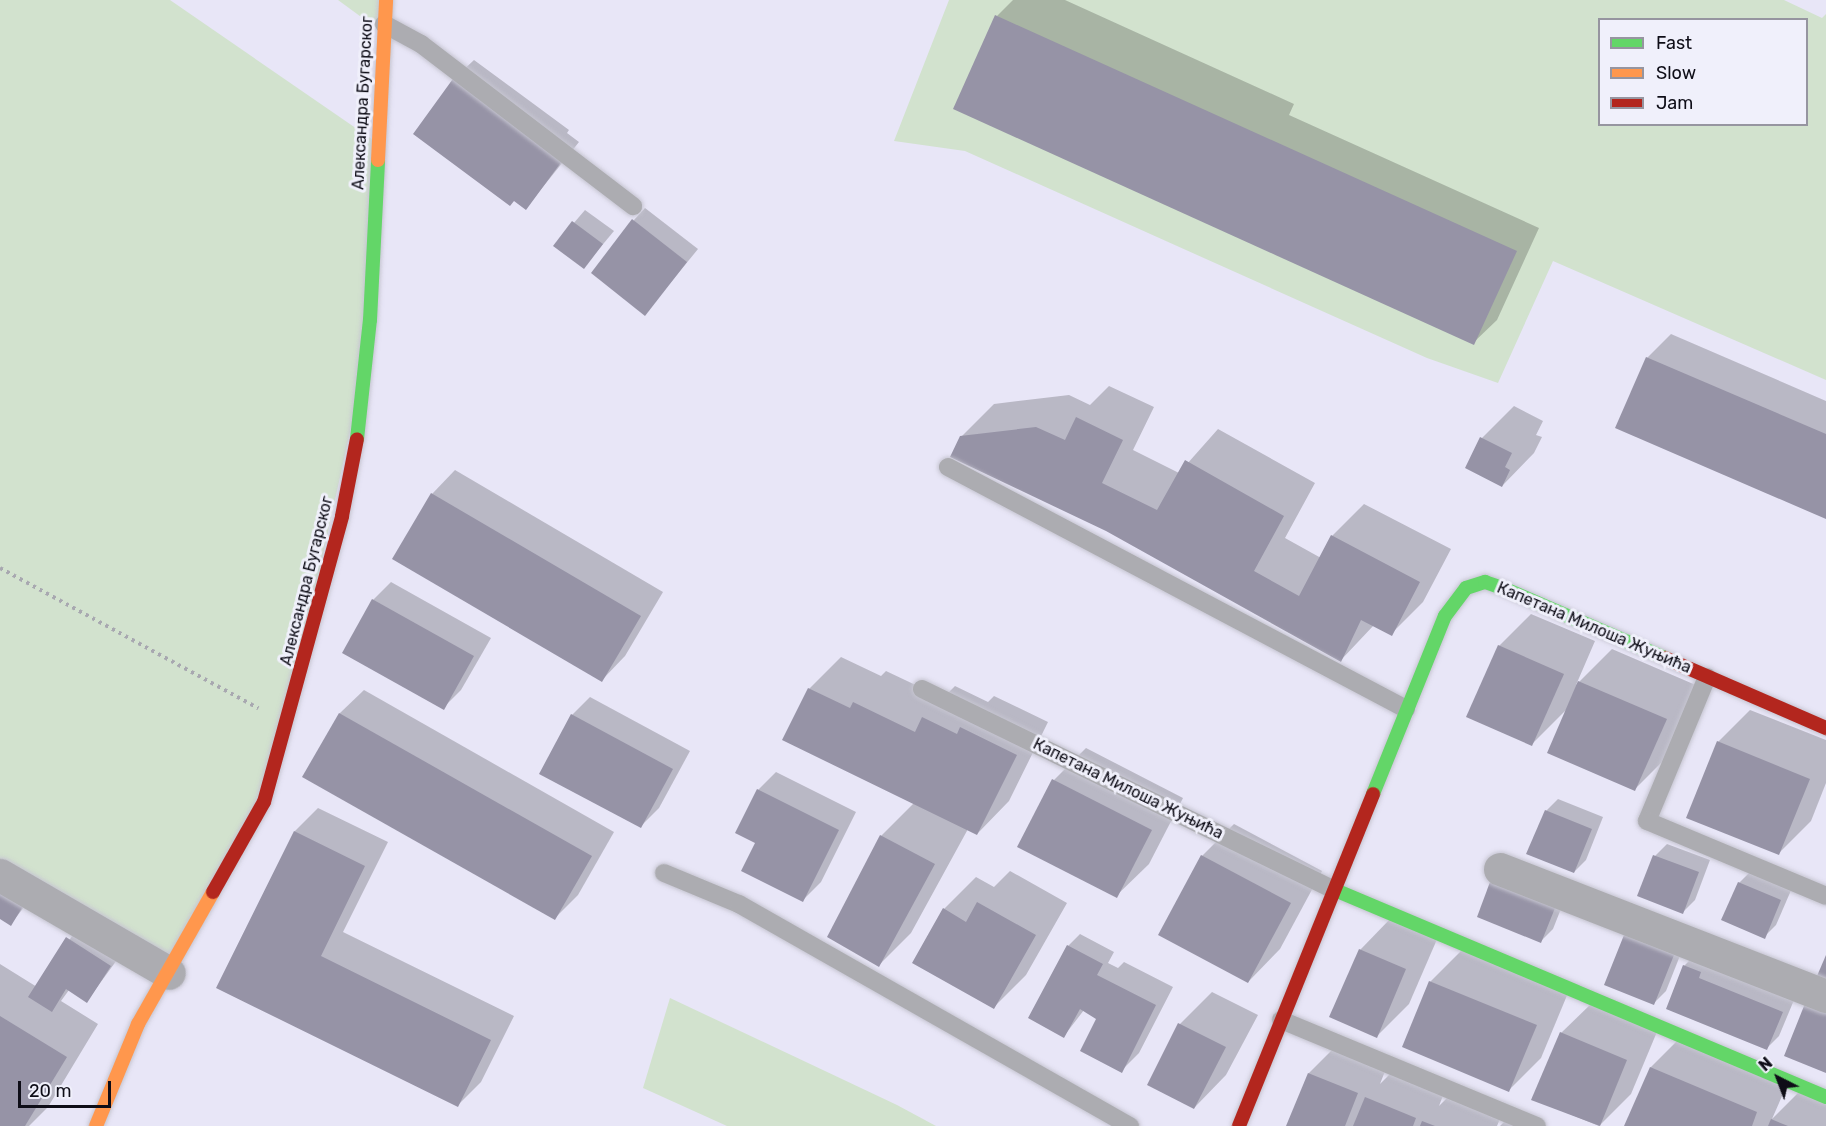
<!DOCTYPE html>
<html>
<head>
<meta charset="utf-8">
<style>
  body { margin:0 }
  #map { position:relative; width:1826px; height:1126px; overflow:hidden; background:#e8e6f7; font-family:Rubik,sans-serif }
  div>[style] { position:absolute }
  .green>* { inset:0; background:#d2e2ce }
  .shadow>* { inset:0; background:#0003 }
  .building>* { inset:0; background:#9693a6 }
  .path>* { height:4px; margin-top:-2px; transform-origin:0; background:repeating-linear-gradient(90deg,#a8a8b0 0 3px,transparent 0 7.5px) }
  .roads { filter:drop-shadow(0 0 2px #c6c5d1) drop-shadow(0 0 2px #c6c5d1) }
  .lane>* { height:18px; margin:-9px; padding:0 9px; transform-origin:9px; border-radius:9px; background:#acacb1 }
  .street>* { height:33px; margin:-16.5px; padding:0 16.5px; transform-origin:16.5px; border-radius:16.5px; background:#acacb1 }
  .fast>* { height:14px; margin:-7px; padding:0 7px; transform-origin:7px; border-radius:7px; background:#63d668 }
  .slow>* { height:14px; margin:-7px; padding:0 7px; transform-origin:7px; border-radius:7px; background:#ff974d }
  .jam>* { height:14px; margin:-7px; padding:0 7px; transform-origin:7px; border-radius:7px; background:#b3261e }
  span { translate:-50% -50%; white-space:nowrap; text-align:center; line-height:1.15; -webkit-text-stroke:6px #f0f0fb; paint-order:stroke }
  .street-label { font-size:16px; color:#0e0d17 }
  .legend { position:absolute; left:1598px; top:18px; width:210px; height:108px; box-sizing:border-box; background:#f0f0fb; border:2px solid #9695a0; margin:0; padding:8px 10px; list-style:none; font-size:18px; color:#0e0d17 }
  .legend li { display:flex; align-items:center; gap:12px; height:30px }
  .legend b { width:30px; border:2px solid #9695a0 }
  .north { position:absolute; left:1748px; top:1048px; width:60px; height:60px; -webkit-text-stroke:4px #f0f0fb; paint-order:stroke; rotate:318deg; font-size:16px; font-weight:700; line-height:24px; text-align:center; color:#0e0d17 }
  .north::after { content:''; display:block; margin:auto; width:21px; height:27px; background:#0e0d17; clip-path:polygon(50% 0,100% 100%,50% 72%,0 100%) }
  .scale { position:absolute; left:18px; top:1081px; width:93px; height:27px; box-sizing:border-box; border:3px solid #0e0d17; border-top:0; padding-left:8px; font-size:18px; line-height:21px; white-space:nowrap; color:#0e0d17; -webkit-text-stroke:4px #f0f0fb; paint-order:stroke }
</style>
</head>
<body>
<div id="map">
  <div class="green">
    <i style="clip-path:polygon(0 0,170px 0,376px 142px,366px 359px,275px 773px,169px 973px,0 875px)"></i>
    <i style="clip-path:polygon(338px 0,386px 0,383px 33px)"></i>
    <i style="clip-path:polygon(evenodd,949px 0,1784px 0,1822px 18px,1826px 14px,1826px 380px,1553px 261px,1498px 383px,1427px 358px,965px 151px,894px 141px,949px 0,1600px 20px,1806px 20px,1806px 124px,1600px 124px,1600px 20px)"></i>
    <i style="clip-path:polygon(670px 998px,897px 1105px,936px 1126px,727px 1126px,643px 1088px)"></i>
  </div>
  <div class="shadow">
    <i style="clip-path:polygon(1013px 0,1065px 0,1294px 104px,1289px 115px,1539px 228px,1497px 320px,1473px 343px,997px 16px)"></i>
    <i style="clip-path:polygon(474px 60px,569px 130px,567px 133px,579px 142px,526px 208px,514px 200px,456px 77px)"></i>
    <i style="clip-path:polygon(645px 208px,698px 249px,645px 314px,634px 220px)"></i>
    <i style="clip-path:polygon(585px 210px,614px 231px,584px 267px,555px 245px)"></i>
    <i style="clip-path:polygon(1671px 334px,1826px 401px,1826px 517px,1647px 358px)"></i>
    <i style="clip-path:polygon(1109px 386px,1154px 407px,1133px 450px,1179px 473px,1218px 429px,1315px 483px,1285px 538px,1321px 558px,1332px 536px,1364px 504px,1451px 549px,1423px 602px,1391px 634px,1374px 625px,1341px 660px,961px 437px,994px 404px,1069px 395px,1090px 405px)"></i>
    <i style="clip-path:polygon(1514px 406px,1543px 421px,1536px 435px,1542px 437px,1534px 453px,1502px 486px,1482px 438px)"></i>
    <i style="clip-path:polygon(455px 470px,663px 592px,625px 656px,602px 680px,432px 494px)"></i>
    <i style="clip-path:polygon(391px 582px,491px 638px,461px 690px,443px 708px,373px 600px)"></i>
    <i style="clip-path:polygon(1531px 614px,1595px 641px,1576px 685px,1612px 649px,1698px 686px,1667px 757px,1635px 789px,1568px 708px,1532px 744px,1499px 646px)"></i>
    <i style="clip-path:polygon(841px 657px,881px 676px,886px 671px,943px 698px,955px 686px,988px 702px,994px 696px,1048px 722px,1009px 801px,977px 834px,968px 829px,911px 933px,879px 965px,828px 937px,881px 836px,914px 803px,809px 689px)"></i>
    <i style="clip-path:polygon(364px 690px,614px 832px,578px 895px,555px 918px,304px 777px,340px 713px)"></i>
    <i style="clip-path:polygon(590px 697px,690px 751px,659px 808px,641px 826px,572px 715px)"></i>
    <i style="clip-path:polygon(1750px 710px,1826px 740px,1826px 783px,1811px 821px,1779px 853px,1718px 742px)"></i>
    <i style="clip-path:polygon(1086px 748px,1183px 798px,1149px 864px,1116px 896px,1054px 780px)"></i>
    <i style="clip-path:polygon(776px 772px,856px 812px,821px 882px,803px 900px,757px 843px,758px 790px)"></i>
    <i style="clip-path:polygon(1558px 799px,1603px 817px,1586px 860px,1574px 872px,1546px 811px)"></i>
    <i style="clip-path:polygon(318px 808px,388px 842px,343px 932px,514px 1016px,481px 1082px,458px 1105px,218px 988px,295px 831px)"></i>
    <i style="clip-path:polygon(1234px 824px,1322px 871px,1280px 949px,1248px 982px,1202px 856px)"></i>
    <i style="clip-path:polygon(1667px 844px,1710px 860px,1695px 900px,1683px 912px,1655px 856px)"></i>
    <i style="clip-path:polygon(1010px 871px,1067px 903px,1026px 975px,994px 1007px,944px 909px,976px 877px,994px 887px)"></i>
    <i style="clip-path:polygon(1751px 871px,1792px 888px,1776px 925px,1764px 937px,1739px 883px)"></i>
    <i style="clip-path:polygon(1492px 883px,1566px 896px,1553px 929px,1541px 941px)"></i>
    <i style="clip-path:polygon(34px 894px,11px 924px,0 918px)"></i>
    <i style="clip-path:polygon(1392px 917px,1438px 937px,1409px 1004px,1377px 1036px,1360px 950px)"></i>
    <i style="clip-path:polygon(79px 926px,122px 953px,87px 1001px,69px 990px,61px 1001px,98px 1024px,48px 1107px,29px 1126px,0 1126px,0 964px,37px 987px)"></i>
    <i style="clip-path:polygon(1080px 934px,1114px 952px,1108px 963px,1118px 968px,1124px 962px,1173px 987px,1139px 1053px,1121px 1071px,1098px 1018px,1084px 1010px,1064px 1036px,1068px 946px)"></i>
    <i style="clip-path:polygon(1625px 935px,1685px 943px,1666px 991px,1654px 1003px,1606px 984px)"></i>
    <i style="clip-path:polygon(1462px 950px,1568px 993px,1541px 1058px,1509px 1090px,1430px 982px)"></i>
    <i style="clip-path:polygon(1696px 954px,1794px 1000px,1779px 1036px,1767px 1048px,1684px 966px)"></i>
    <i style="clip-path:polygon(1212px 992px,1258px 1015px,1226px 1075px,1194px 1108px,1149px 1085px,1180px 1024px)"></i>
    <i style="clip-path:polygon(1594px 1001px,1659px 1027px,1631px 1094px,1599px 1126px,1533px 1099px,1561px 1033px)"></i>
    <i style="clip-path:polygon(1683px 1035px,1789px 1080px,1772px 1119px,1804px 1087px,1826px 1096px,1826px 1126px,1626px 1126px,1651px 1067px)"></i>
    <i style="clip-path:polygon(1341px 1041px,1389px 1061px,1380px 1084px,1399px 1065px,1447px 1085px,1439px 1106px,1456px 1089px,1504px 1109px,1497px 1126px,1287px 1126px,1309px 1073px)"></i>
    <i style="clip-path:polygon(1511px 1115px,1538px 1126px,1500px 1126px)"></i>
  </div>
  <div class="building">
    <i style="clip-path:polygon(995px 15px,1517px 251px,1474px 345px,953px 109px)"></i>
    <i style="clip-path:polygon(455px 76px,562px 161px,526px 210px,514px 201px,510px 206px,413px 134px)"></i>
    <i style="clip-path:polygon(632px 219px,687px 262px,645px 316px,591px 273px)"></i>
    <i style="clip-path:polygon(572px 221px,603px 244px,584px 269px,553px 246px)"></i>
    <i style="clip-path:polygon(1646px 357px,1826px 434px,1826px 519px,1615px 428px)"></i>
    <i style="clip-path:polygon(1076px 417px,1123px 440px,1102px 483px,1157px 510px,1185px 460px,1284px 516px,1254px 571px,1299px 596px,1331px 535px,1420px 582px,1392px 636px,1361px 620px,1341px 662px,1106px 531px,950px 457px,960px 436px,1036px 427px,1065px 440px)"></i>
    <i style="clip-path:polygon(1480px 437px,1512px 453px,1505px 467px,1510px 470px,1502px 487px,1465px 468px)"></i>
    <i style="clip-path:polygon(431px 493px,641px 616px,602px 682px,392px 559px)"></i>
    <i style="clip-path:polygon(372px 599px,474px 656px,444px 710px,342px 653px)"></i>
    <i style="clip-path:polygon(1498px 645px,1564px 674px,1532px 746px,1466px 717px)"></i>
    <i style="clip-path:polygon(1578px 681px,1667px 719px,1635px 791px,1547px 753px)"></i>
    <i style="clip-path:polygon(808px 688px,850px 708px,853px 702px,915px 732px,922px 717px,957px 734px,960px 727px,1017px 755px,977px 835px,782px 740px)"></i>
    <i style="clip-path:polygon(339px 713px,592px 856px,555px 920px,302px 777px)"></i>
    <i style="clip-path:polygon(571px 714px,673px 769px,641px 828px,539px 774px)"></i>
    <i style="clip-path:polygon(1717px 741px,1810px 779px,1779px 855px,1686px 818px)"></i>
    <i style="clip-path:polygon(1052px 779px,1152px 830px,1117px 898px,1017px 847px)"></i>
    <i style="clip-path:polygon(757px 789px,839px 830px,803px 902px,741px 871px,755px 843px,735px 833px)"></i>
    <i style="clip-path:polygon(1545px 810px,1592px 829px,1574px 873px,1526px 854px)"></i>
    <i style="clip-path:polygon(294px 831px,365px 866px,321px 956px,491px 1040px,458px 1107px,216px 988px)"></i>
    <i style="clip-path:polygon(880px 835px,935px 864px,879px 967px,827px 937px)"></i>
    <i style="clip-path:polygon(1201px 855px,1291px 903px,1248px 983px,1158px 935px)"></i>
    <i style="clip-path:polygon(1653px 855px,1699px 872px,1683px 914px,1637px 896px)"></i>
    <i style="clip-path:polygon(1490px 882px,1555px 908px,1541px 943px,1477px 917px)"></i>
    <i style="clip-path:polygon(1738px 882px,1781px 900px,1765px 939px,1721px 920px)"></i>
    <i style="clip-path:polygon(0 892px,23px 906px,11px 926px,0 919px)"></i>
    <i style="clip-path:polygon(977px 902px,1036px 935px,994px 1009px,912px 963px,943px 908px,966px 922px)"></i>
    <i style="clip-path:polygon(1624px 935px,1674px 955px,1654px 1005px,1604px 985px)"></i>
    <i style="clip-path:polygon(66px 937px,111px 966px,87px 1003px,66px 989px,52px 1012px,28px 997px)"></i>
    <i style="clip-path:polygon(1067px 945px,1103px 964px,1097px 975px,1156px 1005px,1122px 1073px,1080px 1051px,1096px 1019px,1080px 1009px,1064px 1038px,1028px 1018px)"></i>
    <i style="clip-path:polygon(1359px 949px,1406px 969px,1377px 1038px,1329px 1017px)"></i>
    <i style="clip-path:polygon(1826px 955px,1826px 980px,1817px 976px)"></i>
    <i style="clip-path:polygon(1683px 965px,1701px 972px,1699px 978px,1783px 1012px,1767px 1050px,1666px 1009px)"></i>
    <i style="clip-path:polygon(1429px 981px,1537px 1025px,1509px 1092px,1402px 1047px)"></i>
    <i style="clip-path:polygon(1806px 1001px,1826px 1009px,1826px 1073px,1784px 1056px)"></i>
    <i style="clip-path:polygon(0 1016px,67px 1057px,25px 1126px,0 1126px)"></i>
    <i style="clip-path:polygon(1178px 1023px,1226px 1047px,1194px 1109px,1147px 1085px)"></i>
    <i style="clip-path:polygon(1560px 1032px,1627px 1060px,1600px 1126px,1531px 1100px)"></i>
    <i style="clip-path:polygon(1650px 1067px,1757px 1112px,1752px 1126px,1624px 1126px)"></i>
    <i style="clip-path:polygon(1308px 1073px,1358px 1093px,1345px 1126px,1286px 1126px)"></i>
    <i style="clip-path:polygon(1365px 1097px,1416px 1118px,1413px 1126px,1353px 1126px)"></i>
    <i style="clip-path:polygon(1771px 1119px,1788px 1126px,1768px 1126px)"></i>
    <i style="clip-path:polygon(1422px 1121px,1435px 1126px,1420px 1126px)"></i>
  </div>
  <div class="path">
    <i style="left:0;top:568px;width:294px;rotate:28.5deg"></i>
  </div>
  <div class="roads">
    <div class="lane">
      <i style="left:384px;top:24px;width:42px;rotate:28.4deg"></i>
      <i style="left:421px;top:44px;width:267px;rotate:37.4deg"></i>
      <i style="left:948px;top:467px;width:518px;rotate:27.85deg"></i>
      <i style="left:1707px;top:677px;width:156px;rotate:112.6deg"></i>
      <i style="left:1647px;top:821px;width:194px;rotate:22.7deg"></i>
      <i style="left:922px;top:689px;width:459px;rotate:26deg"></i>
      <i style="left:664px;top:873px;width:81px;rotate:22.5deg"></i>
      <i style="left:739px;top:904px;width:450px;rotate:29.6deg"></i>
      <i style="left:1281px;top:1020px;width:277px;rotate:22.5deg"></i>
    </div>
    <div class="street">
      <i style="left:1500px;top:869px;width:350px;rotate:21.3deg"></i>
      <i style="left:0;top:875px;width:195px;rotate:30.1deg"></i>
    </div>
    <div class="fast">
      <i style="left:357px;top:439px;width:120px;rotate:-83.8deg"></i>
      <i style="left:370px;top:320px;width:160px;rotate:-87.1deg"></i>
      <i style="left:1373px;top:794px;width:192px;rotate:-68deg"></i>
      <i style="left:1445px;top:616px;width:35px;rotate:-53deg"></i>
      <i style="left:1466px;top:588px;width:20px;rotate:-18deg"></i>
      <i style="left:1485px;top:582px;width:21px;rotate:19deg"></i>
      <i style="left:1505px;top:589px;width:174px;rotate:23.3deg"></i>
      <i style="left:1335px;top:890px;width:533px;rotate:22.86deg"></i>
    </div>
    <div class="slow">
      <i style="left:378px;top:160px;width:160px;rotate:-87.1deg"></i>
      <i style="left:96px;top:1126px;width:110px;rotate:-67.6deg"></i>
      <i style="left:138px;top:1024px;width:152px;rotate:-60.4deg"></i>
    </div>
    <div class="jam">
      <i style="left:1665px;top:658px;width:176px;rotate:23.5deg"></i>
      <i style="left:213px;top:892px;width:103px;rotate:-60.5deg"></i>
      <i style="left:264px;top:802px;width:296px;rotate:-74.7deg"></i>
      <i style="left:342px;top:516px;width:78px;rotate:-79deg"></i>
      <i style="left:1239px;top:1126px;width:358px;rotate:-68deg"></i>
    </div>
  </div>
  <div class="street-label">
    <span style="left:363px;top:103px;rotate:-87deg">Александра Бугарског</span>
    <span style="left:307px;top:581px;rotate:-76deg">Александра Бугарског</span>
    <span style="left:1594px;top:628px;rotate:23deg">Капетана Милоша Жуњића</span>
    <span style="left:1128px;top:789px;rotate:26deg">Капетана Милоша Жуњића</span>
  </div>
  <ul class="legend">
  <li><b style="height:8px;background:#63d668"></b>Fast</li>
  <li><b style="height:8px;background:#ff974d"></b>Slow</li>
  <li><b style="height:8px;background:#b3261e"></b>Jam</li>
  </ul>
  <div class="north">N</div>
  <div class="scale">20 m</div>
</div>
</body>
</html>
